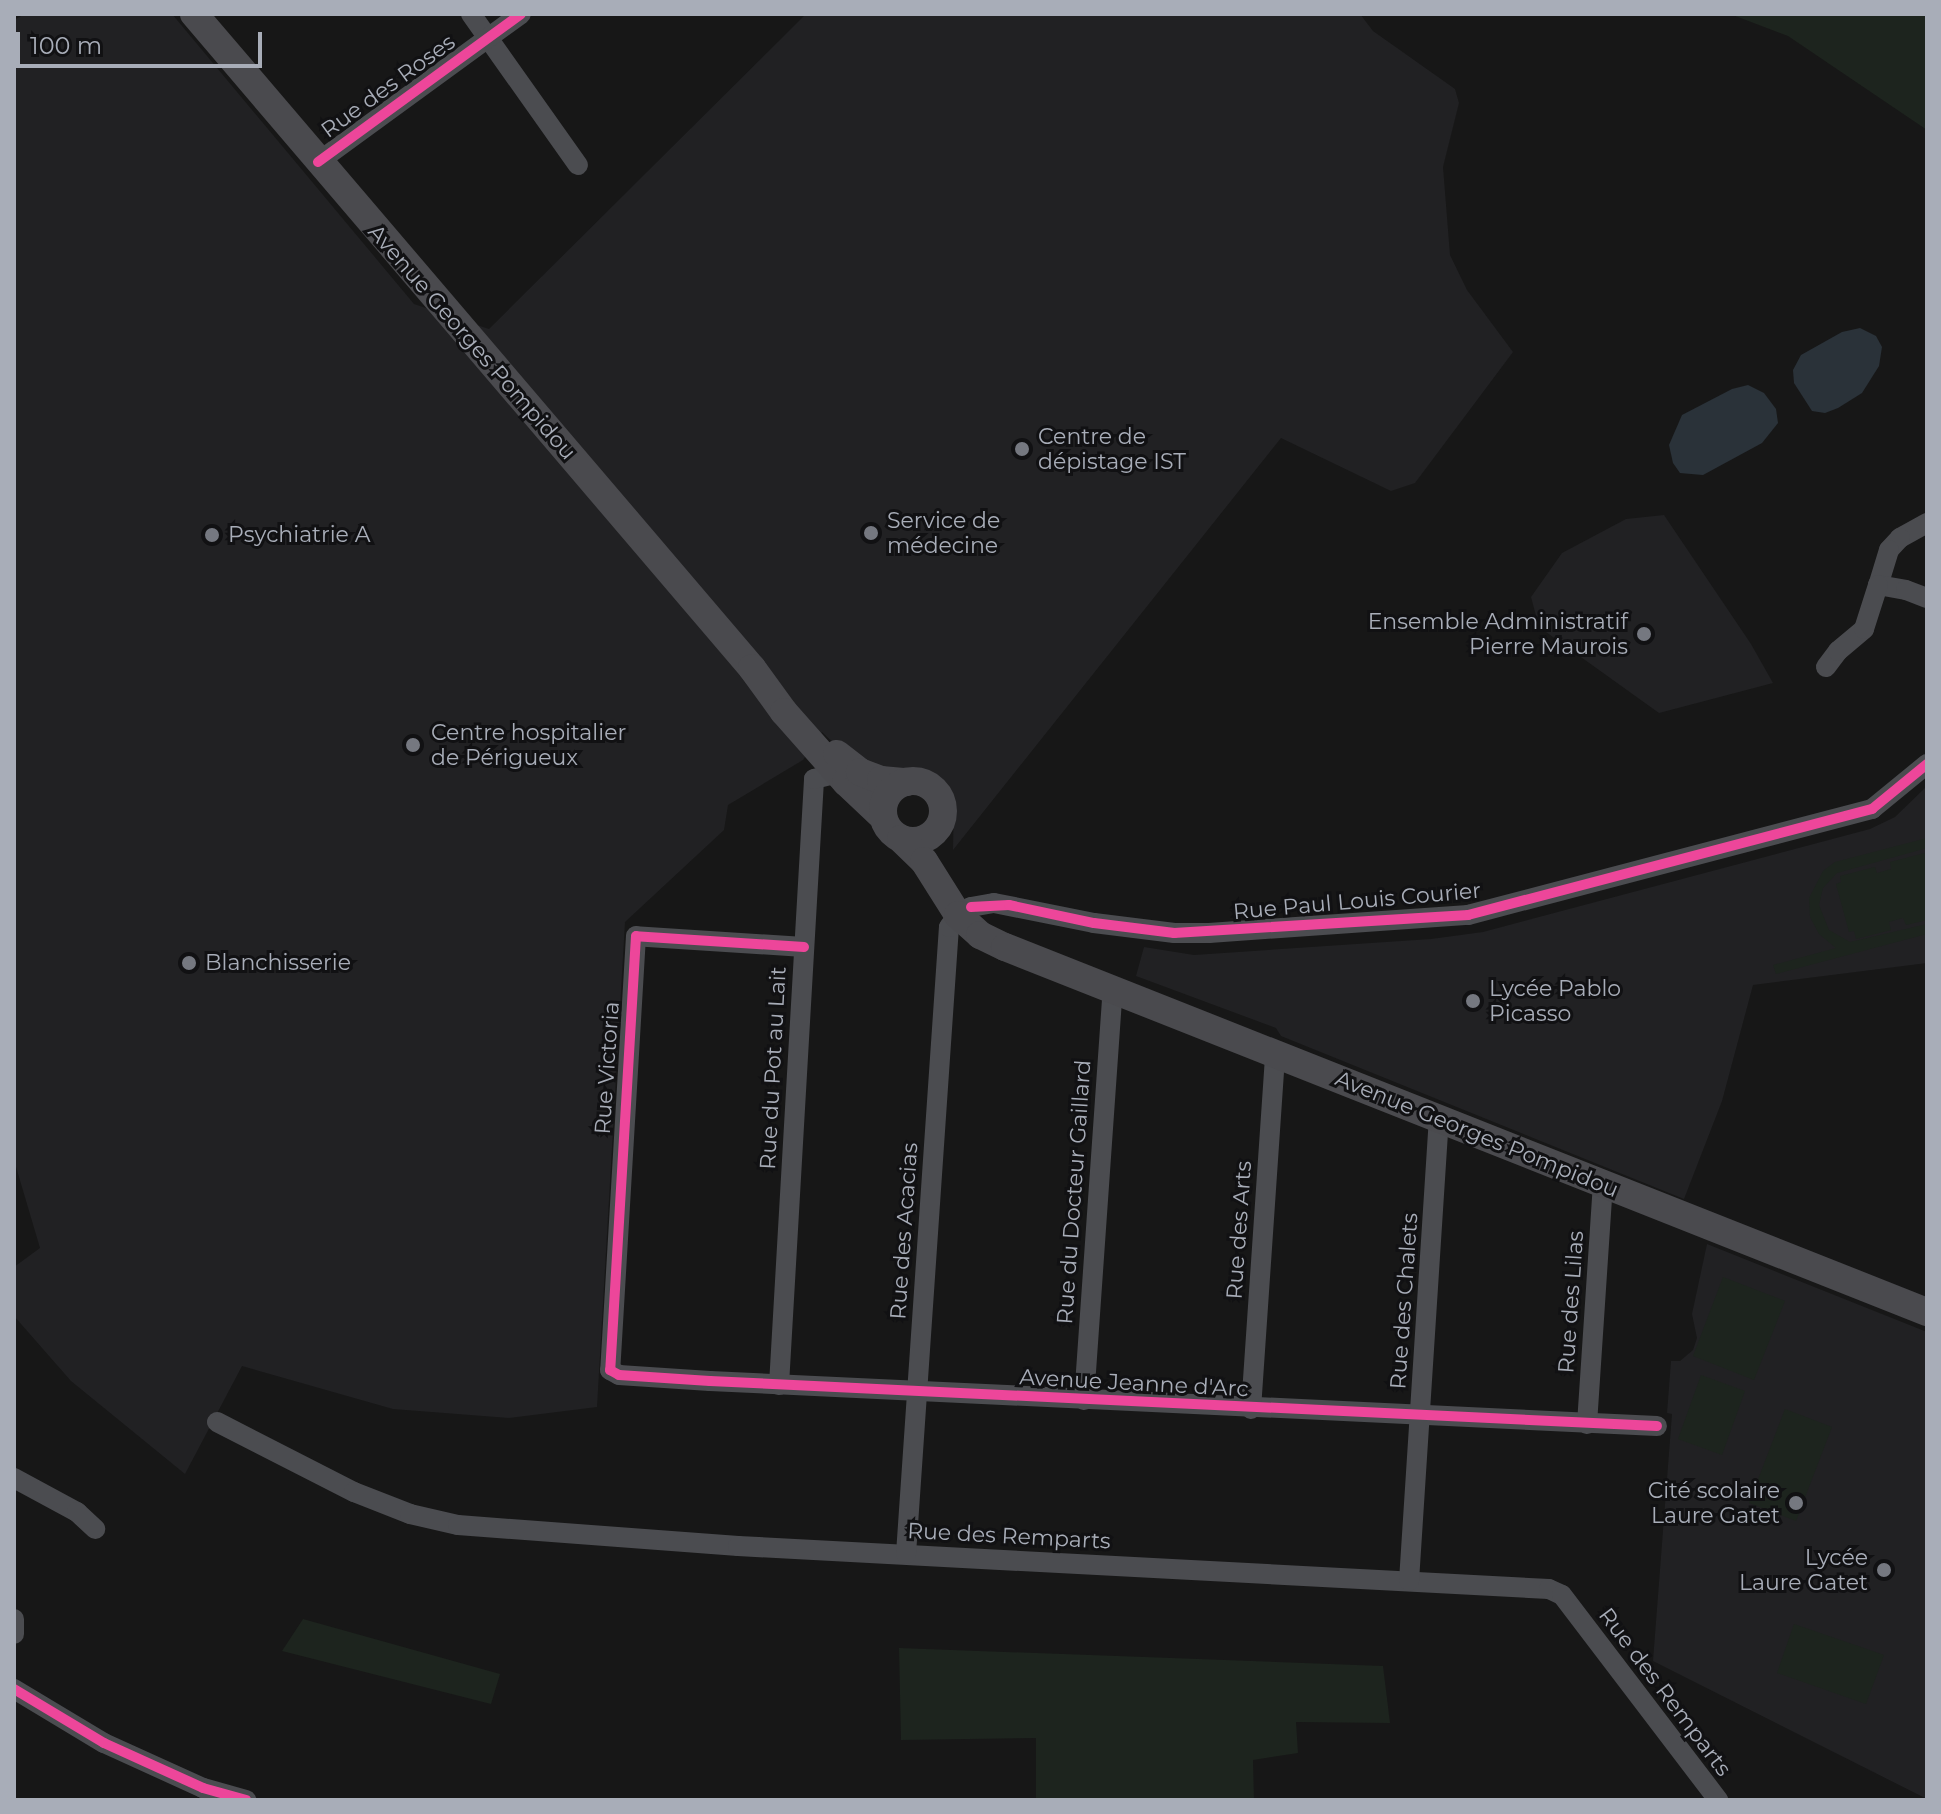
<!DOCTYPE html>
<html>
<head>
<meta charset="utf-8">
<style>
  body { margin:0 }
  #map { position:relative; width:1941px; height:1814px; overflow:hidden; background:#171717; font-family:Montserrat,sans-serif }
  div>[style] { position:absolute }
  .built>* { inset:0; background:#212123 }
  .green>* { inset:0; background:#1d241e }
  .water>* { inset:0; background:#2a3239 }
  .minor>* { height:20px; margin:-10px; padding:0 10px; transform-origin:10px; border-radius:10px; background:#4b4c50 }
  .secondary>* { height:28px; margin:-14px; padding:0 14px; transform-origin:14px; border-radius:14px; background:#4a4a4e }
  .secondary>.ring { margin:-14px; padding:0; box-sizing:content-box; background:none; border:28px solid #4a4a4e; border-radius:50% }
  .cycleway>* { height:10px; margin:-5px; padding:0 5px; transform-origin:5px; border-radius:5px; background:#ed469a }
  .dots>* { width:22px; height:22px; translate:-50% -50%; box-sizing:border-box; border:4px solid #111113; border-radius:50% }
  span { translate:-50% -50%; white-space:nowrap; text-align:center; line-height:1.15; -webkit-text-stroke:6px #111113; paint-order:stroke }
  .street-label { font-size:22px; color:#a8adb8 }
  .poi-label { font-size:22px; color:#a8adb8 }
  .left { translate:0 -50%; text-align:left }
  .right { translate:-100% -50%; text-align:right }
  .frame { position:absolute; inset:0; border:16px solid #a8adb8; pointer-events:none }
  .scale { position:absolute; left:16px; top:32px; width:246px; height:36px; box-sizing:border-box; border:4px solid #a8adb8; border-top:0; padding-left:10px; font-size:24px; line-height:28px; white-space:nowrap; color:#a8adb8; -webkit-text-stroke:6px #111113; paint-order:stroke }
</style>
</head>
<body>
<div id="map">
  <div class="built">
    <i style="clip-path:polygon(25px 14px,172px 14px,414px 304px,489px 329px,806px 14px,1360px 14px,1373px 31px,1455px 89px,1459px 103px,1443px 167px,1450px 255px,1467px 290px,1513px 352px,1415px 483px,1391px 491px,1281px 438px,953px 850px,954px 795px,927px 770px,892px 771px,850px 759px,822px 732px,803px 760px,728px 805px,724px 830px,625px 922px,597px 1407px,509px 1418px,393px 1409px,242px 1366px,185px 1474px,71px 1381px,14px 1316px,14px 1267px,40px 1248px,14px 1160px,14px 20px)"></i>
    <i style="clip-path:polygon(1664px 515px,1751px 644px,1773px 683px,1659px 713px,1539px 627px,1531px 597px,1562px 553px,1626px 519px)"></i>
    <i style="clip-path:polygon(1927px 786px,1927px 963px,1753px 985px,1722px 1101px,1684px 1199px,1281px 1036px,1276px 1028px,1136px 976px,1144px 947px,1194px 955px,1431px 939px,1483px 932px,1870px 829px,1895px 817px)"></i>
    <i style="clip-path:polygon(1707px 1244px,1927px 1332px,1927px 1799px,1653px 1661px,1672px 1414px,1667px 1413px,1671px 1361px,1680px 1361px,1693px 1350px,1697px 1338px,1692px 1314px)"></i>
  </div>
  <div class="green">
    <i style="clip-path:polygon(1730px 14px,1927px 14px,1927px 130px,1788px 36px)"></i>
    <i style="clip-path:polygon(1927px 838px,1927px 848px,1837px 873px,1823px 888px,1819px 905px,1829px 930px,1850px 942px,1927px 924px,1927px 934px,1776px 974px,1773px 965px,1836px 948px,1819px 934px,1810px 917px,1809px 898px,1823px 871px,1835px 862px)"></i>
    <i style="clip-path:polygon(1925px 853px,1927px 920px,1906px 925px,1903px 918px,1889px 922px,1891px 930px,1856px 939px,1854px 931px,1849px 932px,1836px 884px,1841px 882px,1840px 876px,1875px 867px,1877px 873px,1891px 869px,1890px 862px)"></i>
    <i style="clip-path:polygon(1723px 1277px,1785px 1301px,1754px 1380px,1693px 1356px)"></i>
    <i style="clip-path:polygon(1701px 1375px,1745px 1391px,1722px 1455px,1678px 1439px)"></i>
    <i style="clip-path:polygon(1785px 1409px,1832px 1427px,1796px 1521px,1749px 1503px)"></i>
    <i style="clip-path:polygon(303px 1619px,500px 1674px,491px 1704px,282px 1651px)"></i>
    <i style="clip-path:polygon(1794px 1624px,1884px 1655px,1866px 1704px,1777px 1673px)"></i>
    <i style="clip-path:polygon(899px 1648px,1383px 1666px,1390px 1723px,1296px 1722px,1298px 1753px,1253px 1760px,1254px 1800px,1036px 1800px,1036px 1738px,901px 1740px)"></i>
  </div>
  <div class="water">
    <i style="clip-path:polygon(1860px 328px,1876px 336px,1882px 347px,1879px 366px,1862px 393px,1838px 408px,1825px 413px,1812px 411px,1794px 383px,1793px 370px,1801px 355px,1842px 332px)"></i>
    <i style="clip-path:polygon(1748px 385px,1764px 393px,1776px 409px,1778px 423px,1762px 443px,1703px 475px,1680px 473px,1673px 463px,1669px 445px,1682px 415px,1732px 389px)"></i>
  </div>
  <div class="minor">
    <i style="left:471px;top:14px;width:185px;rotate:54.7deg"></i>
    <i style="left:318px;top:162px;width:251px;rotate:-36.1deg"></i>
    <i style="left:1927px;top:523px;width:31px;rotate:151deg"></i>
    <i style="left:1900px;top:538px;width:16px;rotate:133deg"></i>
    <i style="left:1889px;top:550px;width:37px;rotate:107deg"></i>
    <i style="left:1878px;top:585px;width:28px;rotate:10deg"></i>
    <i style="left:1906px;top:590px;width:22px;rotate:21deg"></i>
    <i style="left:1826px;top:667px;width:20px;rotate:-53deg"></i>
    <i style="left:1838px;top:651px;width:34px;rotate:-40deg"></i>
    <i style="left:1864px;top:629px;width:46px;rotate:-72.3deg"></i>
    <i style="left:804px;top:947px;width:168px;rotate:-176.3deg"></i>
    <i style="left:636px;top:936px;width:435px;rotate:93.4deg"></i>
    <i style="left:610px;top:1370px;width:10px;rotate:29deg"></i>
    <i style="left:619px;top:1375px;width:91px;rotate:3.8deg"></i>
    <i style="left:710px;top:1381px;width:948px;rotate:2.72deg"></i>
    <i style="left:779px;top:1385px;width:607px;rotate:-86.69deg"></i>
    <i style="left:814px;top:779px;width:25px;rotate:-14deg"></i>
    <i style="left:1084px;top:1400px;width:414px;rotate:-86deg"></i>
    <i style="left:1251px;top:1409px;width:356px;rotate:-86.1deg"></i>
    <i style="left:217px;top:1422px;width:154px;rotate:27.1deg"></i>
    <i style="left:354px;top:1492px;width:60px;rotate:21.4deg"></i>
    <i style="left:410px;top:1514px;width:49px;rotate:12.9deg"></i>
    <i style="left:458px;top:1525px;width:281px;rotate:4.3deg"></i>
    <i style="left:738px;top:1546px;width:812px;rotate:3.04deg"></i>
    <i style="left:1549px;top:1589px;width:14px;rotate:25deg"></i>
    <i style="left:1562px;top:1595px;width:258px;rotate:52.7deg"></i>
    <i style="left:1587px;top:1424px;width:241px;rotate:-86.2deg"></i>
    <i style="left:14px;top:1478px;width:72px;rotate:28.4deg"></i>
    <i style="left:77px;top:1512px;width:25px;rotate:43deg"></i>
    <i style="left:906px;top:1554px;width:628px;rotate:-86.08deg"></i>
    <i style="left:949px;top:927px;width:15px;rotate:-53deg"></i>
    <i style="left:958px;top:915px;width:15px;rotate:-32deg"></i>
    <i style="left:971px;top:907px;width:23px;rotate:-10deg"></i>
    <i style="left:994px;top:903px;width:102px;rotate:11.3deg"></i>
    <i style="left:1094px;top:923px;width:81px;rotate:7.1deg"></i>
    <i style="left:1174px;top:933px;width:35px"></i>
    <i style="left:1209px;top:933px;width:260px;rotate:-4deg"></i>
    <i style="left:1468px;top:915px;width:418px;rotate:-14.7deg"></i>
    <i style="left:1872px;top:809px;width:71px;rotate:-39.3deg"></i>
    <i style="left:1409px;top:1581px;width:463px;rotate:-86.3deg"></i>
    <i style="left:14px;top:1619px;width:15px;rotate:90deg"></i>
    <i style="left:14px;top:1689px;width:105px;rotate:31deg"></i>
    <i style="left:104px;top:1743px;width:109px;rotate:24.4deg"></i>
    <i style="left:203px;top:1788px;width:45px;rotate:15.6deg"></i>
  </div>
  <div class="secondary">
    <i style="left:194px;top:14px;width:860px;rotate:49.53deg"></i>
    <i style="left:752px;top:668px;width:54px;rotate:54deg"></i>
    <i style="left:784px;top:712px;width:94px;rotate:48.5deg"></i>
    <i style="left:846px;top:782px;width:51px;rotate:43.4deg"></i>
    <i style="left:837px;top:754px;width:29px;rotate:38deg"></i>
    <i style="left:860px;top:772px;width:22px;rotate:21deg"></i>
    <i style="left:881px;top:780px;width:25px;rotate:5deg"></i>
    <i class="ring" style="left:883px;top:781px;width:32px;height:32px"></i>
    <i style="left:901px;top:839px;width:32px;rotate:44deg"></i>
    <i style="left:924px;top:861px;width:64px;rotate:57.8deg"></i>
    <i style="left:958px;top:915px;width:30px;rotate:42deg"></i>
    <i style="left:980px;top:935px;width:28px;rotate:26deg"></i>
    <i style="left:1005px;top:947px;width:992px;rotate:21.6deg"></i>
  </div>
  <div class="cycleway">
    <i style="left:318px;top:162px;width:251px;rotate:-36.1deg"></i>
    <i style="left:971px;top:907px;width:38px;rotate:-3deg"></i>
    <i style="left:1009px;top:905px;width:87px;rotate:12deg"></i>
    <i style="left:1094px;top:923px;width:81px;rotate:7.1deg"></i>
    <i style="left:1174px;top:933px;width:295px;rotate:-3.5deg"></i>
    <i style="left:1468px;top:915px;width:418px;rotate:-14.7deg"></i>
    <i style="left:1872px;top:809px;width:71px;rotate:-39.3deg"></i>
    <i style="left:804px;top:947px;width:168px;rotate:-176.3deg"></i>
    <i style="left:636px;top:936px;width:435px;rotate:93.4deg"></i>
    <i style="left:610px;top:1370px;width:10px;rotate:29deg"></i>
    <i style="left:619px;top:1375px;width:91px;rotate:3.8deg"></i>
    <i style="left:710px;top:1381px;width:948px;rotate:2.72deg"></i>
    <i style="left:14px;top:1689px;width:105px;rotate:31deg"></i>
    <i style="left:104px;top:1743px;width:109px;rotate:24.4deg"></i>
    <i style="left:203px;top:1788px;width:45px;rotate:15.6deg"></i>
  </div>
  <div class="dots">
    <i style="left:1022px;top:449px;background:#757880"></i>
    <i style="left:871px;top:533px;background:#757880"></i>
    <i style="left:212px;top:535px;background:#757880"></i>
    <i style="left:1644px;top:634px;background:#757880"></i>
    <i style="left:413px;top:745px;background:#757880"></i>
    <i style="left:189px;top:963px;background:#757880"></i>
    <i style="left:1473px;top:1001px;background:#757880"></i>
    <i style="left:1796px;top:1503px;background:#757880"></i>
    <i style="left:1884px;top:1570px;background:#757880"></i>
  </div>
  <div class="street-label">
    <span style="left:388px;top:86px;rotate:-36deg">Rue des Roses</span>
    <span style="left:472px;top:342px;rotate:49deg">Avenue Georges Pompidou</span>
    <span style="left:1357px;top:901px;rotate:-5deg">Rue Paul Louis Courier</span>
    <span style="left:607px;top:1068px;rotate:-86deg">Rue Victoria</span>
    <span style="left:773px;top:1068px;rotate:-87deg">Rue du Pot au Lait</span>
    <span style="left:1477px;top:1134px;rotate:22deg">Avenue Georges Pompidou</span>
    <span style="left:1074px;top:1192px;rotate:-86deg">Rue du Docteur Gaillard</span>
    <span style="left:1239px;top:1230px;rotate:-86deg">Rue des Arts</span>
    <span style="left:904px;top:1231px;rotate:-86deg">Rue des Acacias</span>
    <span style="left:1404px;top:1301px;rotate:-86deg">Rue des Chalets</span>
    <span style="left:1571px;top:1302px;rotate:-86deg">Rue des Lilas</span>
    <span style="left:1134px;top:1383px;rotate:3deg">Avenue Jeanne d'Arc</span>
    <span style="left:1009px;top:1536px;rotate:3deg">Rue des Remparts</span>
    <span style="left:1665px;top:1692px;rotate:53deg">Rue des Remparts</span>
  </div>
  <div class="poi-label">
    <span class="left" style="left:1038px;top:449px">Centre de<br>dépistage IST</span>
    <span class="left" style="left:887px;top:533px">Service de<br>médecine</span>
    <span class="left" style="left:228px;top:535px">Psychiatrie A</span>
    <span class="right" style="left:1628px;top:634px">Ensemble Administratif<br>Pierre Maurois</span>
    <span class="left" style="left:431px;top:745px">Centre hospitalier<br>de Périgueux</span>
    <span class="left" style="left:205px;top:963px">Blanchisserie</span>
    <span class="left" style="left:1489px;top:1001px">Lycée Pablo<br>Picasso</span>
    <span class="right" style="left:1780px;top:1503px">Cité scolaire<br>Laure Gatet</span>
    <span class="right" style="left:1868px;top:1570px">Lycée<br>Laure Gatet</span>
  </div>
  <div class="frame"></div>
  <div class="scale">100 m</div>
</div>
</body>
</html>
